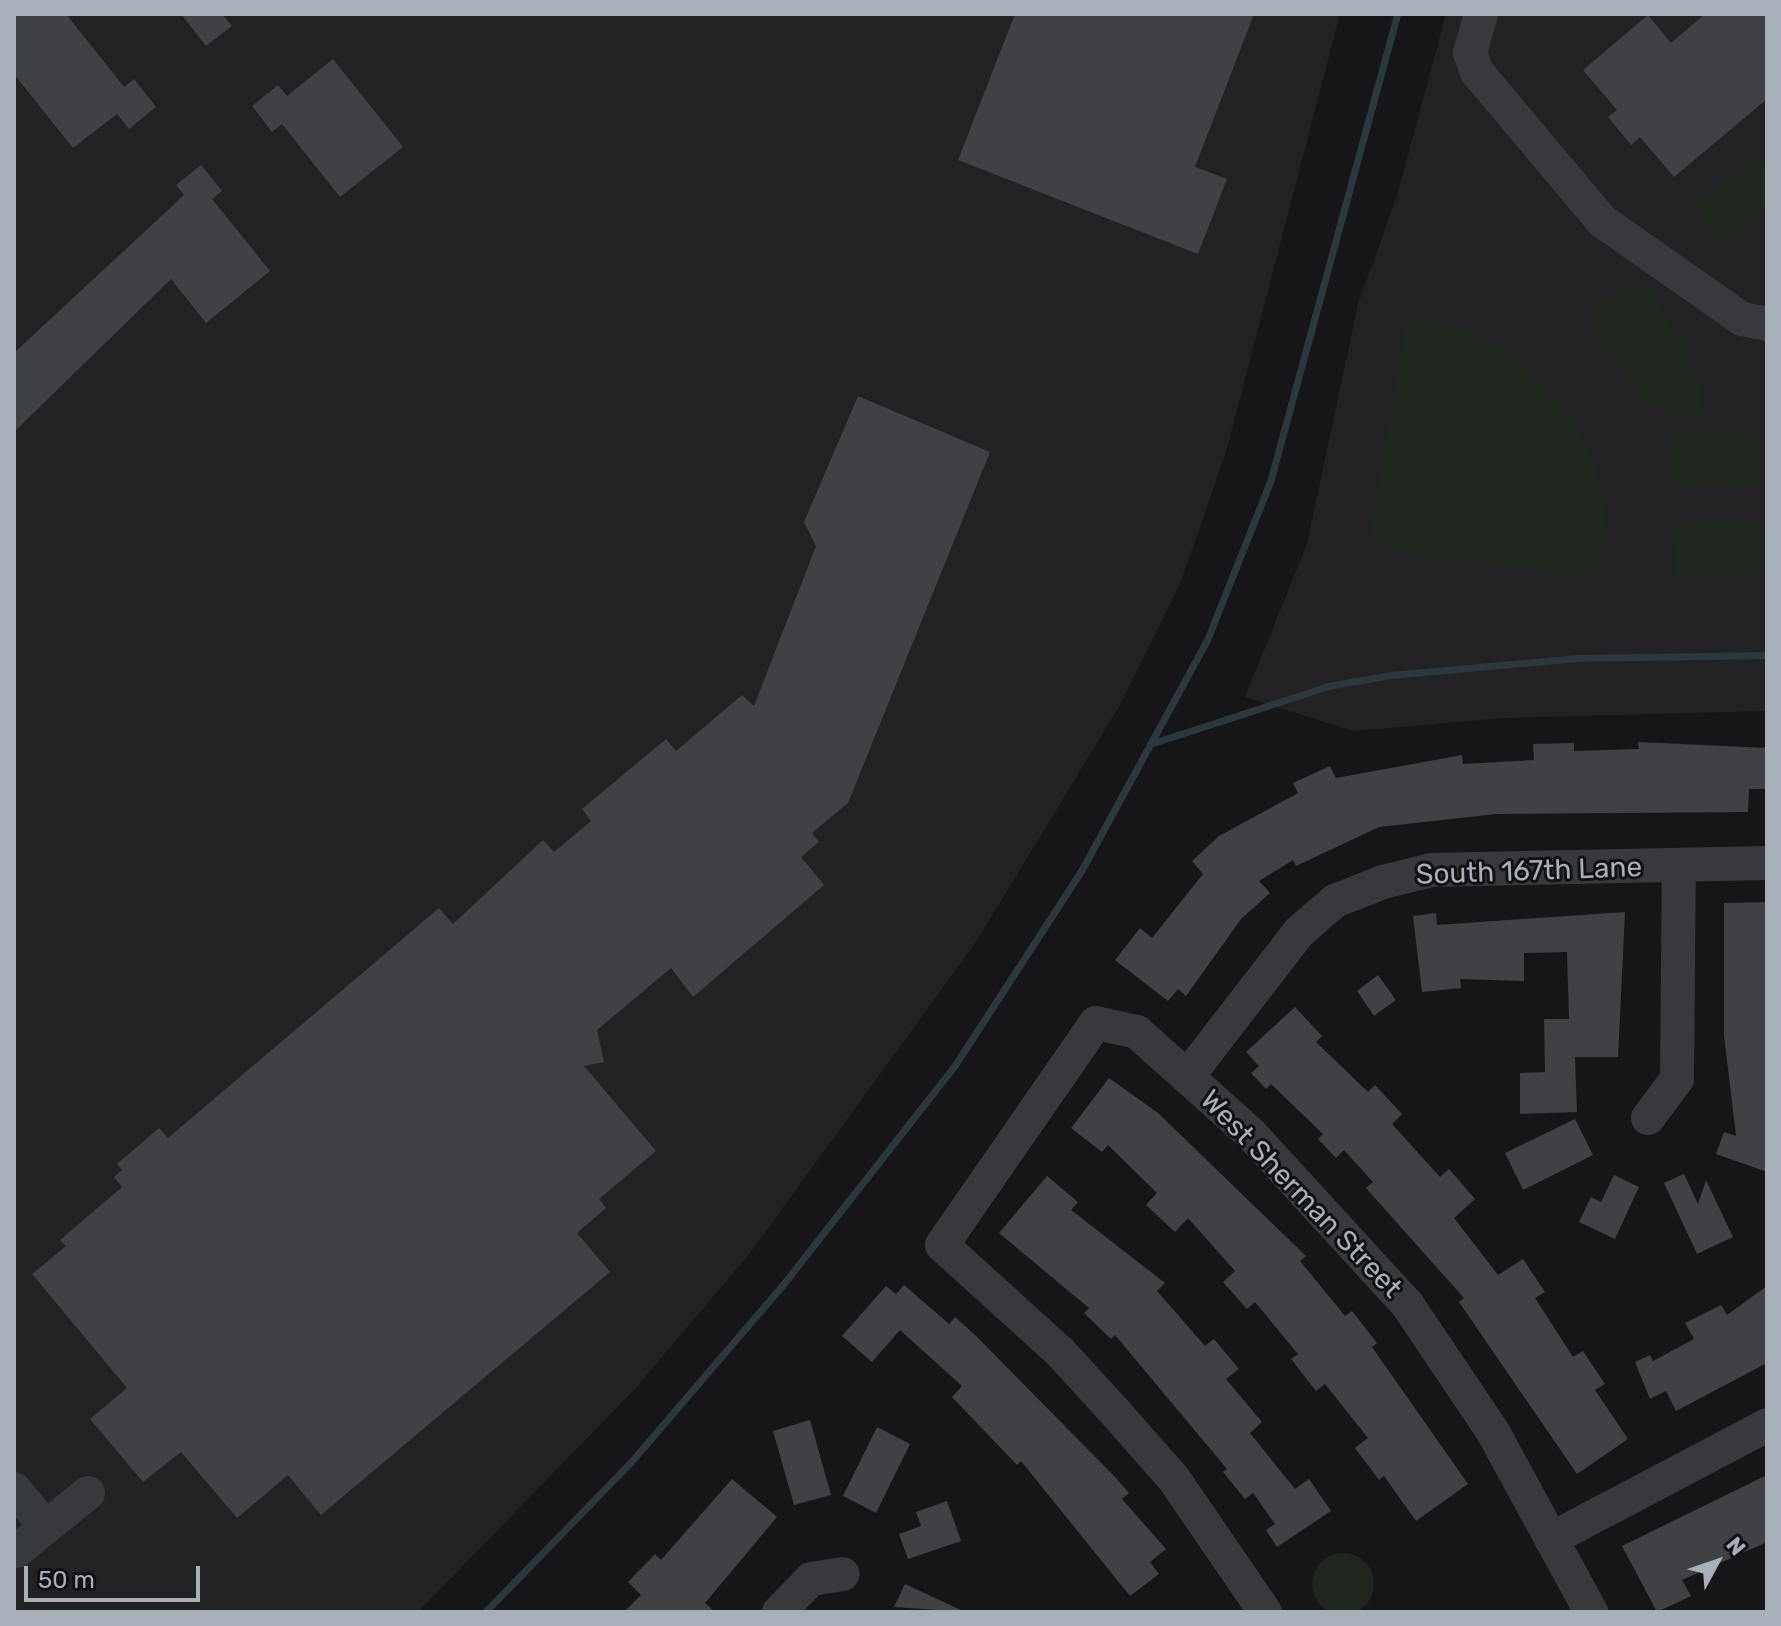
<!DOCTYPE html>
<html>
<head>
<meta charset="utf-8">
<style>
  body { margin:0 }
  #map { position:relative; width:1781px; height:1626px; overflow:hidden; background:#161618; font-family:Rubik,sans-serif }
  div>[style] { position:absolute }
  .built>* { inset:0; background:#222225 }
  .green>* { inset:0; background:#1e261e }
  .round { border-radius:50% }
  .stream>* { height:7px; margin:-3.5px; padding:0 3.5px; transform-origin:3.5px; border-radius:3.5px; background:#2b383d }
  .building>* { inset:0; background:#404145 }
  .minor>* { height:34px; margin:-17px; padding:0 17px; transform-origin:17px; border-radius:17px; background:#37393d }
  span { translate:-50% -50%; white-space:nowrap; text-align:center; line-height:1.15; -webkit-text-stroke:6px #111113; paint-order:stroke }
  .street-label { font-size:28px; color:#a7afb9 }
  .frame { position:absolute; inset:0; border:16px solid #a7afb9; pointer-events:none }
  .north { position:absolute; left:1677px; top:1522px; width:80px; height:80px; -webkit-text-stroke:6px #111113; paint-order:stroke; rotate:50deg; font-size:22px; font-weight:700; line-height:32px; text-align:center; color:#a7afb9 }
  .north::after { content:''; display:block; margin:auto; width:28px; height:36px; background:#a7afb9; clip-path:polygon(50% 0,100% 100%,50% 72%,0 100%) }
  .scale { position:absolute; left:24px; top:1566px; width:176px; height:36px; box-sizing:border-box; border:4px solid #a7afb9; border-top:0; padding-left:10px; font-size:24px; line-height:28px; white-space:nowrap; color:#a7afb9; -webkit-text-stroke:6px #111113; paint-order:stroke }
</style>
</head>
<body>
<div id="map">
  <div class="built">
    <i style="clip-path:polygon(14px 14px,1340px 14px,1226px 452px,1180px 584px,1120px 705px,976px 942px,750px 1253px,634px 1390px,418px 1612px,14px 1612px)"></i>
    <i style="clip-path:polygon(1446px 14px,1767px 14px,1767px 711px,1504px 718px,1353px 731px,1245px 697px,1307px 544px,1358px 304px,1397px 196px)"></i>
  </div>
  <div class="green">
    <i style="clip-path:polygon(1756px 154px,1767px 167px,1767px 209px,1726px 243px,1695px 206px)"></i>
    <i style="clip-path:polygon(1632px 282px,1650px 289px,1676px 335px,1690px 347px,1690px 354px,1681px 355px,1700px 388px,1701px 413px,1668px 413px,1643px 399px,1598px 336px,1598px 301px)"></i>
    <i style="clip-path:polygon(1407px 316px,1465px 331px,1511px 355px,1575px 425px,1595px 463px,1605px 514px,1598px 577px,1383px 550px,1370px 532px)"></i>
    <i style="clip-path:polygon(1758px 433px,1760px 486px,1671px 488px,1670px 435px)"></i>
    <i style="clip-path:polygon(1761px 522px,1763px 575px,1675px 577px,1673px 524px)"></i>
    <i class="round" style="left:1312px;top:1553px;width:62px;height:62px"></i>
  </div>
  <div class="stream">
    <i style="left:1150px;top:744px;width:187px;rotate:-18deg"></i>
    <i style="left:1328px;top:686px;width:64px;rotate:-9.9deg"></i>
    <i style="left:1391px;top:675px;width:188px;rotate:-5.2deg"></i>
    <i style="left:1578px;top:658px;width:189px;rotate:-0.9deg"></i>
    <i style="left:485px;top:1612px;width:208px;rotate:-45.8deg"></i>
    <i style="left:630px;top:1463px;width:232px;rotate:-49.4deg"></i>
    <i style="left:781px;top:1287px;width:282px;rotate:-51.9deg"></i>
    <i style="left:955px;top:1065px;width:231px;rotate:-57deg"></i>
    <i style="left:1081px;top:871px;width:263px;rotate:-61.4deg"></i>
    <i style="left:1207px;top:640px;width:170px;rotate:-68.3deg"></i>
    <i style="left:1270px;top:482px;width:485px;rotate:-74.8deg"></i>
  </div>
  <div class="building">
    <i style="clip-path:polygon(14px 14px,66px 14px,124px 87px,134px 79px,156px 107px,129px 129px,117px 114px,73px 148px,14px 74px)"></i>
    <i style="clip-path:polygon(181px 14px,222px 14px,232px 26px,206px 46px)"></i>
    <i style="clip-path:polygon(1015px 14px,1254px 14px,1195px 167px,1227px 179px,1198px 254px,958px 160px)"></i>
    <i style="clip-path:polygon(1705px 14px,1767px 14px,1767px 99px,1674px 177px,1640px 137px,1631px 145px,1608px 117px,1617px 110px,1583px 70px,1648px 15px,1671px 43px)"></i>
    <i style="clip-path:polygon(333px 59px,403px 147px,340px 197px,282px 124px,272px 132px,252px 106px,278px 85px,287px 96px)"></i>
    <i style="clip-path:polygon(201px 165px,222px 191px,212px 199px,270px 271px,206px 323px,171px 279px,14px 432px,14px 353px,184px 195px,176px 185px)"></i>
    <i style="clip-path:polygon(858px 396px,990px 452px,848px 803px,812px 833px,819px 842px,801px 857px,824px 885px,693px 997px,671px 968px,597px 1030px,604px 1062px,584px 1066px,656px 1151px,599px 1199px,606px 1208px,577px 1233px,610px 1272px,321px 1515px,288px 1475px,237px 1518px,181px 1452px,143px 1482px,90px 1419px,127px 1388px,32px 1274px,66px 1246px,60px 1240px,122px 1187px,114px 1177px,122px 1170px,117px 1164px,159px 1128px,168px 1138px,439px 908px,453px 924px,543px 840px,554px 852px,591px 821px,582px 809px,666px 739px,676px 751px,742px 695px,754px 706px,816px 546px,804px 522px)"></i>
    <i style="clip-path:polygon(1638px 742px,1767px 748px,1767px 789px,1749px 789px,1748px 812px,1496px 814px,1379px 827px,1296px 866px,1293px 860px,1259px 881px,1270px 893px,1241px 919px,1186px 996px,1178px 989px,1168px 1001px,1115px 960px,1140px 928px,1152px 938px,1203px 874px,1192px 861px,1219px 836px,1298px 793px,1293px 783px,1330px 766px,1336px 778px,1462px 755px,1463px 764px,1534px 760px,1533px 744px,1574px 743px,1574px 751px,1639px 749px)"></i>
    <i style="clip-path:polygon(1767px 902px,1767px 1172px,1716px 1154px,1724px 1132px,1736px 1136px,1724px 1035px,1724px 903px)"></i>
    <i style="clip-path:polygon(1625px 912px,1618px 1057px,1575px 1057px,1577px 1112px,1520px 1114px,1520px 1073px,1545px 1072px,1544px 1019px,1569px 1019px,1567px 952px,1524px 953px,1524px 981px,1460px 979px,1461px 988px,1422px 992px,1413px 916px,1436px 913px,1437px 925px)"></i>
    <i style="clip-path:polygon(1378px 975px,1396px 1000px,1374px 1016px,1357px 991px)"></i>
    <i style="clip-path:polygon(1295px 1007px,1322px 1036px,1316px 1042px,1368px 1092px,1375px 1085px,1402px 1114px,1392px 1124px,1440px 1177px,1449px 1169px,1475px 1199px,1454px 1218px,1498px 1275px,1523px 1259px,1545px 1292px,1535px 1298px,1573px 1357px,1583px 1351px,1605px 1384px,1595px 1390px,1628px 1439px,1577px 1474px,1459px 1302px,1464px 1298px,1366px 1188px,1373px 1182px,1344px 1150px,1336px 1158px,1318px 1139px,1323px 1134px,1271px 1084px,1266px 1089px,1251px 1073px,1259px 1066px,1246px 1052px)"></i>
    <i style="clip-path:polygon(1109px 1078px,1158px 1113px,1306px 1256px,1300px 1261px,1345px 1316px,1352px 1311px,1377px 1343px,1372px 1347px,1468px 1484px,1416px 1521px,1384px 1476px,1379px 1480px,1355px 1448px,1368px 1438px,1325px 1384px,1316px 1391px,1291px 1359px,1298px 1354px,1255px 1302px,1247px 1309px,1223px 1282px,1235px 1271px,1188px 1218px,1175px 1232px,1146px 1205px,1157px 1193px,1108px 1145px,1102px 1152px,1071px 1128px)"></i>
    <i style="clip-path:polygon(1575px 1119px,1593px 1155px,1523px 1190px,1505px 1153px)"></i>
    <i style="clip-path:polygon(1684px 1174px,1698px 1204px,1706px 1180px,1733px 1237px,1697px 1254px,1664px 1183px)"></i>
    <i style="clip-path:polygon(1614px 1175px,1639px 1187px,1615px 1239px,1579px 1222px,1591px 1197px,1601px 1202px)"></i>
    <i style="clip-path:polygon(1047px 1176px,1078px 1202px,1071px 1210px,1165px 1283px,1157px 1291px,1205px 1346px,1214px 1339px,1239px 1369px,1226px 1379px,1262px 1422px,1250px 1433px,1295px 1489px,1309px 1479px,1331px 1511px,1277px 1547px,1266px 1530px,1275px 1524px,1253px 1493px,1245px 1499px,1223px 1472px,1227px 1469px,1115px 1335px,1111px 1339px,1084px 1313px,1089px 1308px,999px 1233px)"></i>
    <i style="clip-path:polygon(904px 1285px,949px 1324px,955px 1317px,975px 1335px,1116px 1478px,1129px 1493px,1122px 1499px,1166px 1549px,1150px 1562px,1159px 1574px,1130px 1596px,1021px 1461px,1017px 1465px,952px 1397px,962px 1386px,900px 1330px,872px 1362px,842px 1336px,886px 1286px,896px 1294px)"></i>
    <i style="clip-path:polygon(1767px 1286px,1767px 1363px,1676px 1411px,1666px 1391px,1650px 1399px,1635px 1362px,1650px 1355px,1653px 1361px,1694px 1339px,1685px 1323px,1721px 1305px,1727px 1315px)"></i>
    <i style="clip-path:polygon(810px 1420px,831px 1495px,794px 1505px,773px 1431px)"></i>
    <i style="clip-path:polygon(877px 1427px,910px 1444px,876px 1513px,843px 1496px)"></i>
    <i style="clip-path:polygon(1767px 1475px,1767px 1542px,1682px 1580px,1691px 1596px,1657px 1612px,1622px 1546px)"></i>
    <i style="clip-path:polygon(732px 1479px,777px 1517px,705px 1603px,715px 1612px,624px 1612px,641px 1595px,628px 1582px,655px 1554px,661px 1560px)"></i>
    <i style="clip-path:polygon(947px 1501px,961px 1541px,908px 1559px,899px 1534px,921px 1526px,916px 1512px)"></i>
    <i style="clip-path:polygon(905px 1584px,965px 1612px,894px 1607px)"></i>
  </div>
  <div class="minor">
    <i style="left:1481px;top:14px;width:41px;rotate:105.8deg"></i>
    <i style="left:1470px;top:53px;width:20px;rotate:70deg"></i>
    <i style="left:1477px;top:72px;width:194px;rotate:50deg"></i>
    <i style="left:1602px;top:221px;width:171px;rotate:35deg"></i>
    <i style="left:1742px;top:319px;width:25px;rotate:11deg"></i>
    <i style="left:1187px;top:1077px;width:183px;rotate:-52.3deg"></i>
    <i style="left:1299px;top:932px;width:48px;rotate:-40.7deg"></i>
    <i style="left:1335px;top:901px;width:52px;rotate:-21.6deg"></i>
    <i style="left:1383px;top:882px;width:49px;rotate:-14deg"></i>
    <i style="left:1431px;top:870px;width:336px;rotate:-1.2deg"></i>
    <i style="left:1648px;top:1118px;width:49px;rotate:-53.4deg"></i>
    <i style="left:1677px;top:1079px;width:214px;rotate:-89.5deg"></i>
    <i style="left:14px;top:1489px;width:50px;rotate:49.9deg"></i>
    <i style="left:46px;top:1527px;width:54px;rotate:-39deg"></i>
    <i style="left:1551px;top:1539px;width:244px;rotate:-27.8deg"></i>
    <i style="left:17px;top:1551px;width:38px;rotate:-40deg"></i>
    <i style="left:779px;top:1612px;width:46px;rotate:-45.9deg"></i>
    <i style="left:811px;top:1579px;width:32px;rotate:-9deg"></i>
    <i style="left:1265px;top:1612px;width:161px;rotate:-124.4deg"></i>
    <i style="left:1174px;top:1479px;width:89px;rotate:-131.4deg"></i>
    <i style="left:1115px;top:1412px;width:81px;rotate:-132.5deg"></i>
    <i style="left:1060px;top:1352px;width:159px;rotate:-137.8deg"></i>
    <i style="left:942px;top:1245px;width:270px;rotate:-55.3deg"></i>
    <i style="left:1096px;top:1023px;width:42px;rotate:12.4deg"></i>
    <i style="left:1137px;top:1032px;width:153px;rotate:41.8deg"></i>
    <i style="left:1251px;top:1134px;width:231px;rotate:47.5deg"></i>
    <i style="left:1407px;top:1304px;width:154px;rotate:56.1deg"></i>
    <i style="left:1493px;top:1432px;width:205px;rotate:61.4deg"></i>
  </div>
  <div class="street-label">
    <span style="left:1529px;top:871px;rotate:-2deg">South 167th Lane</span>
    <span style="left:1301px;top:1194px;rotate:46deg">West Sherman Street</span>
  </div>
  <div class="frame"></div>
  <div class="north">N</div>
  <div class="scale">50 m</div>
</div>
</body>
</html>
